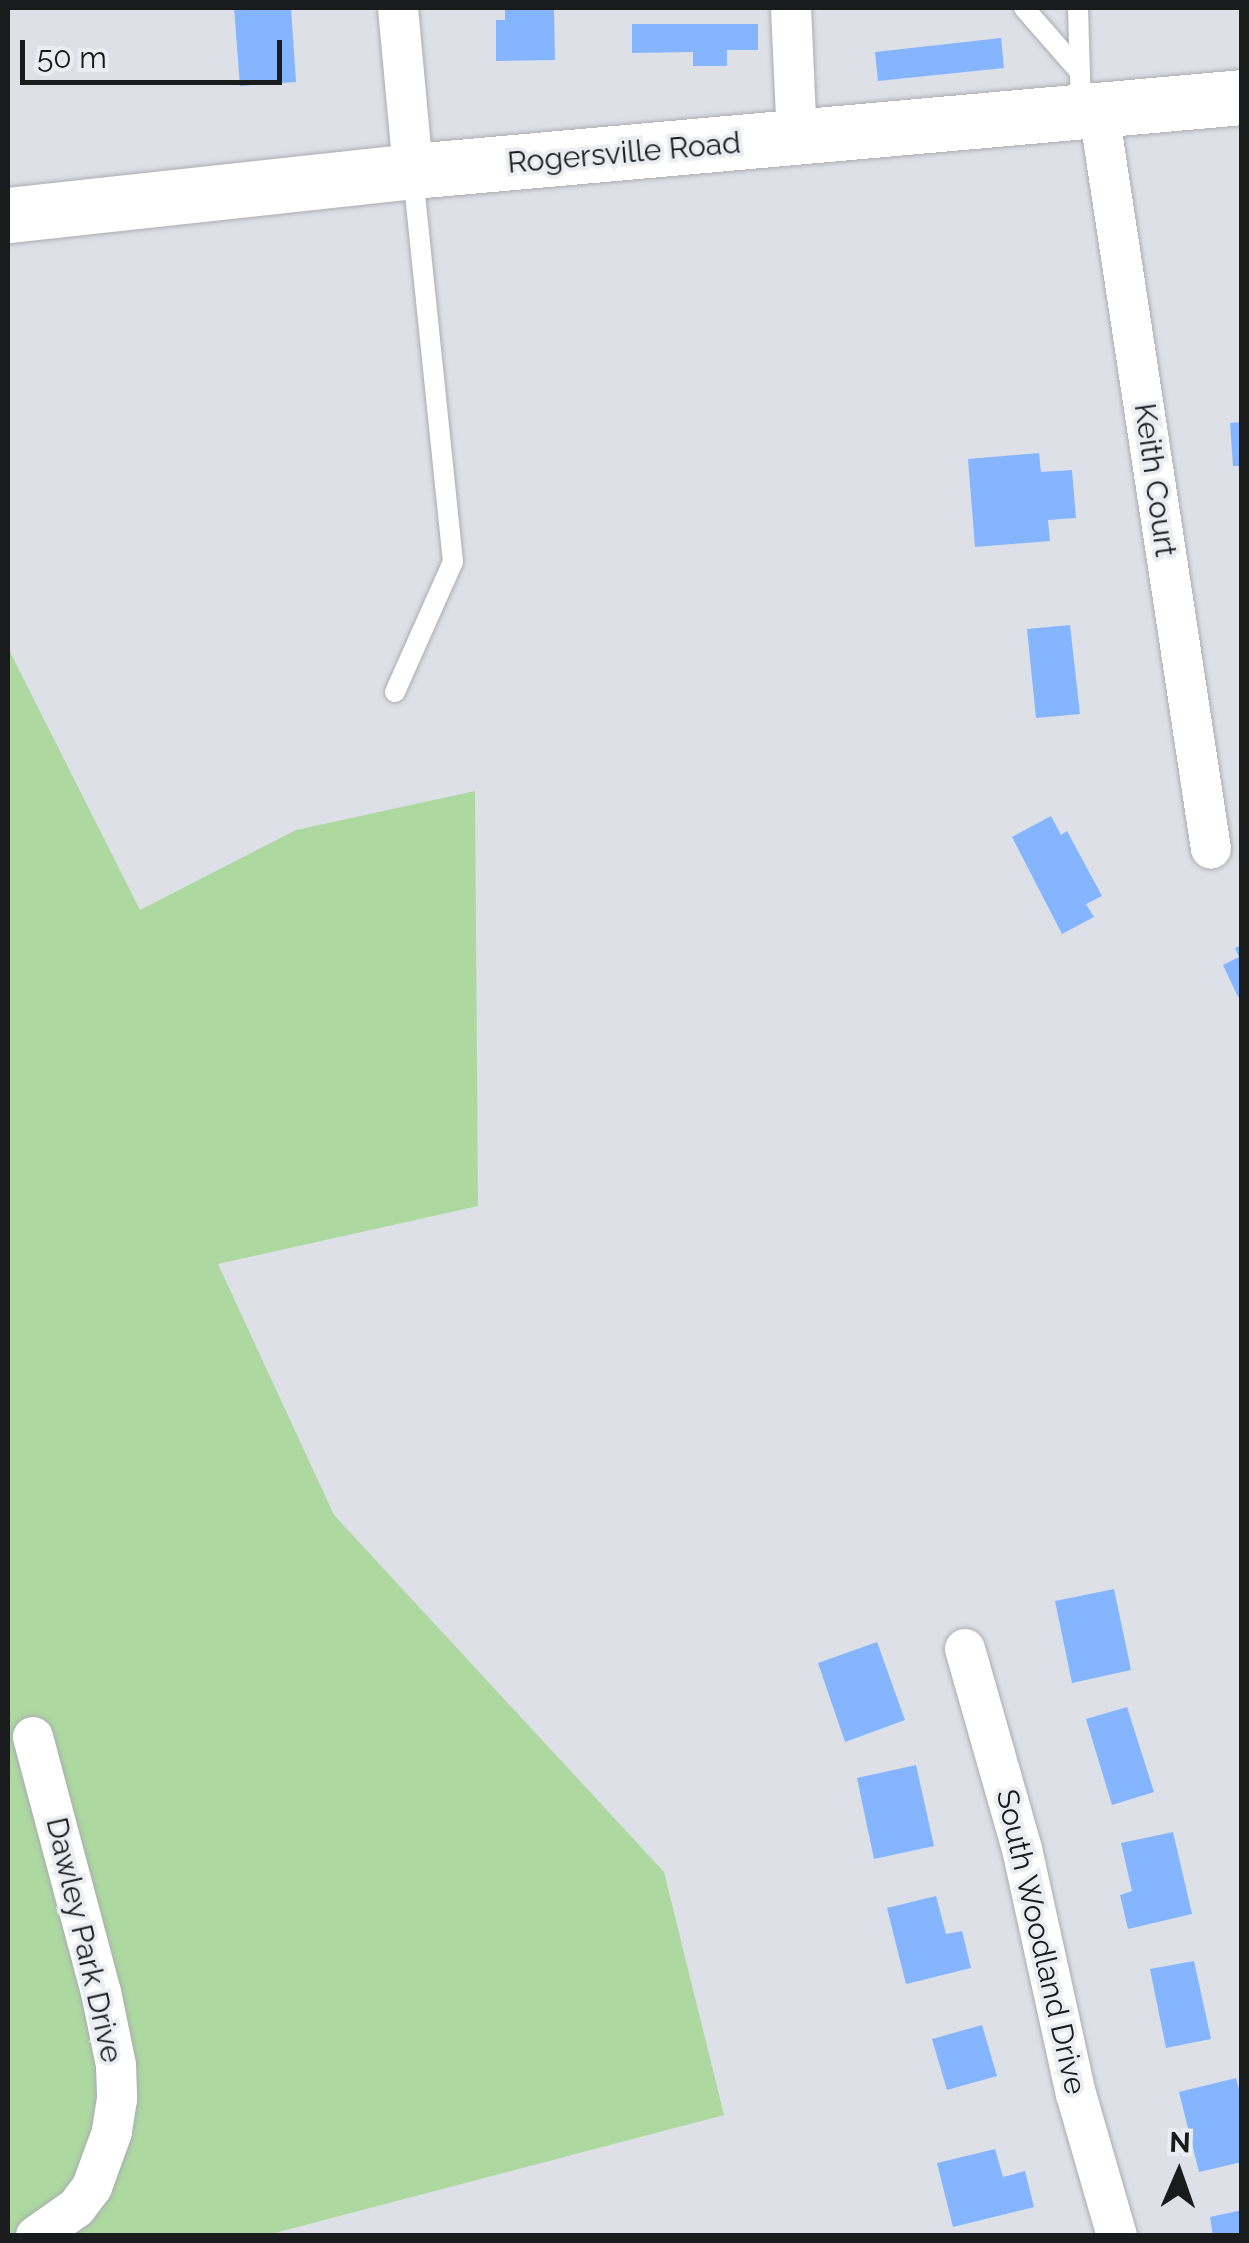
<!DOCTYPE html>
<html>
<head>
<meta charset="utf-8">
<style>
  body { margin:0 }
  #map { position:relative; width:1249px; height:2243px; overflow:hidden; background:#dde0e6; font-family:Raleway,sans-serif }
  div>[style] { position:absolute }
  .green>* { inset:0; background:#add8a0 }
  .building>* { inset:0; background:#86b5ff }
  .roads { filter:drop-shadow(0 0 2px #a9acb2) drop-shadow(0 0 2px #a9acb2) }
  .lane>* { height:20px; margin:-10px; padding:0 10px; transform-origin:10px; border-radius:10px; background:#fff }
  .street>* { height:40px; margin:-20px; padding:0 20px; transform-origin:20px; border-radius:20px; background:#fff }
  .secondary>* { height:55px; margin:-27.5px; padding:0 27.5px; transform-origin:27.5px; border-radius:27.5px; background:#fff }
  span { translate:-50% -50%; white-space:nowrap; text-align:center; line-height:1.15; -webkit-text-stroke:8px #eaeef3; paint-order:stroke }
  .street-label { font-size:30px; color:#1a1b1d }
  .frame { position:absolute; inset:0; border:10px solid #1a1b1d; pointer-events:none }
  .north { position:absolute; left:1129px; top:2123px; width:100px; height:100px; -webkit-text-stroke:8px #eaeef3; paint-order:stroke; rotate:2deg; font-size:28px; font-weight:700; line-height:40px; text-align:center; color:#1a1b1d }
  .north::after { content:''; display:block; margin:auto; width:35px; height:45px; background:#1a1b1d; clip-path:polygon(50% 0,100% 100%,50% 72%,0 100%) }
  .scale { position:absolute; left:20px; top:40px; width:262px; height:45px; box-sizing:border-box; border:5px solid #1a1b1d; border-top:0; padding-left:12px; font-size:30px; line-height:35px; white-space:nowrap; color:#1a1b1d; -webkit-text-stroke:8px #eaeef3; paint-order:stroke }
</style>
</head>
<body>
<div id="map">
  <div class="green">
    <i style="clip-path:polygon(8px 648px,140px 910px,296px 830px,475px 791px,478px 1206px,218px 1264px,334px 1515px,664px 1872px,724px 2115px,267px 2235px,8px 2235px)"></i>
  </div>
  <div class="building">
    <i style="clip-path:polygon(234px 8px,291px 8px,296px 82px,240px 86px)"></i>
    <i style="clip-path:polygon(505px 8px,554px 8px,555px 60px,496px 61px,496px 20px,505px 20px)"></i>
    <i style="clip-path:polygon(632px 24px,758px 24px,758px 50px,727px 50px,727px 66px,693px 66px,693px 52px,632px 53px)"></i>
    <i style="clip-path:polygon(1001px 38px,1004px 68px,878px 81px,875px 52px)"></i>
    <i style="clip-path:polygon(1242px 422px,1242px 466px,1233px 466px,1230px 423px)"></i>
    <i style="clip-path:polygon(1039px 453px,1041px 472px,1072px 470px,1076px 518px,1048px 520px,1050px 541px,975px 547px,968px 459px)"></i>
    <i style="clip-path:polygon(1070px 625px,1080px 714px,1036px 718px,1027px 629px)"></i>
    <i style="clip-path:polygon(1051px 816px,1061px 835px,1067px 831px,1102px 896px,1086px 904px,1094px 917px,1062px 934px,1012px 837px)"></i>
    <i style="clip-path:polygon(1242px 945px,1242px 995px,1238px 997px,1223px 965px,1239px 957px,1235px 948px)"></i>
    <i style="clip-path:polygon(1114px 1589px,1131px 1670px,1072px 1683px,1055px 1601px)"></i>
    <i style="clip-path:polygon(877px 1642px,905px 1720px,845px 1742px,818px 1663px)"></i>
    <i style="clip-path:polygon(1127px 1707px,1154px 1792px,1112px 1805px,1086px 1719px)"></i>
    <i style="clip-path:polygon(916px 1765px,934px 1846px,874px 1859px,857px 1778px)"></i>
    <i style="clip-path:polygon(1173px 1832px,1192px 1914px,1128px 1929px,1120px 1895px,1132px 1891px,1121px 1843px)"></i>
    <i style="clip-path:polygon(936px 1896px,946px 1934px,962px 1931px,971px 1968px,906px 1984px,887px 1908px)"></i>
    <i style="clip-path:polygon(1194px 1961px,1211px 2039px,1166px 2048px,1150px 1969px)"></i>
    <i style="clip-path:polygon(982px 2025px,997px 2076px,947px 2090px,932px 2039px)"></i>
    <i style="clip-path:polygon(1236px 2078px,1242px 2100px,1242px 2162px,1199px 2172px,1179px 2092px)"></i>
    <i style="clip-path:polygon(995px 2149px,1003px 2177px,1025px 2171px,1034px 2207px,953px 2227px,937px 2163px)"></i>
    <i style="clip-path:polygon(1242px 2210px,1242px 2236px,1213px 2236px,1210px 2217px)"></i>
  </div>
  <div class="roads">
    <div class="lane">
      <i style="left:1024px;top:8px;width:85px;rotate:48.8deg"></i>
      <i style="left:1078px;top:8px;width:104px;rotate:88.3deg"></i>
      <i style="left:395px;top:692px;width:142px;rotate:-66deg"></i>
      <i style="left:453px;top:562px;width:390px;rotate:-95.9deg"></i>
    </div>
    <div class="street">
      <i style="left:398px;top:8px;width:164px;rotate:84.7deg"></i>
      <i style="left:791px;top:8px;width:130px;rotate:87.4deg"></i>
      <i style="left:1099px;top:112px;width:745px;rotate:81.36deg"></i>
      <i style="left:965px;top:1649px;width:208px;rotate:74.1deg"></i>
      <i style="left:1022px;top:1849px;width:251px;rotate:77.6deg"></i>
      <i style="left:1076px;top:2094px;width:148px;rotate:73.9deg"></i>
      <i style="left:33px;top:1737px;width:264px;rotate:75.1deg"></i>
      <i style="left:101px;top:1992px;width:75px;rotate:78.4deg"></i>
      <i style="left:116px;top:2065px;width:34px;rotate:88deg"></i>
      <i style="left:117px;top:2099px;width:33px;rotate:99deg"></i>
      <i style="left:112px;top:2132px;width:59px;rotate:110deg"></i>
      <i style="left:92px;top:2187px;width:26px;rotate:127deg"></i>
      <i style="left:76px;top:2208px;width:49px;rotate:145deg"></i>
    </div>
    <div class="secondary">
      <i style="left:8px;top:215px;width:407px;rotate:-6.2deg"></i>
      <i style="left:413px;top:171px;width:832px;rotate:-5.1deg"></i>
    </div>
  </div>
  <div class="street-label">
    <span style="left:624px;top:153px;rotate:-5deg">Rogersville Road</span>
    <span style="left:1155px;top:480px;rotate:82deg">Keith Court</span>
    <span style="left:84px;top:1940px;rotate:77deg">Dawley Park Drive</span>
    <span style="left:1041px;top:1942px;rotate:77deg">South Woodland Drive</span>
  </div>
  <div class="frame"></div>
  <div class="north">N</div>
  <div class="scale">50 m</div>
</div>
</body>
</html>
